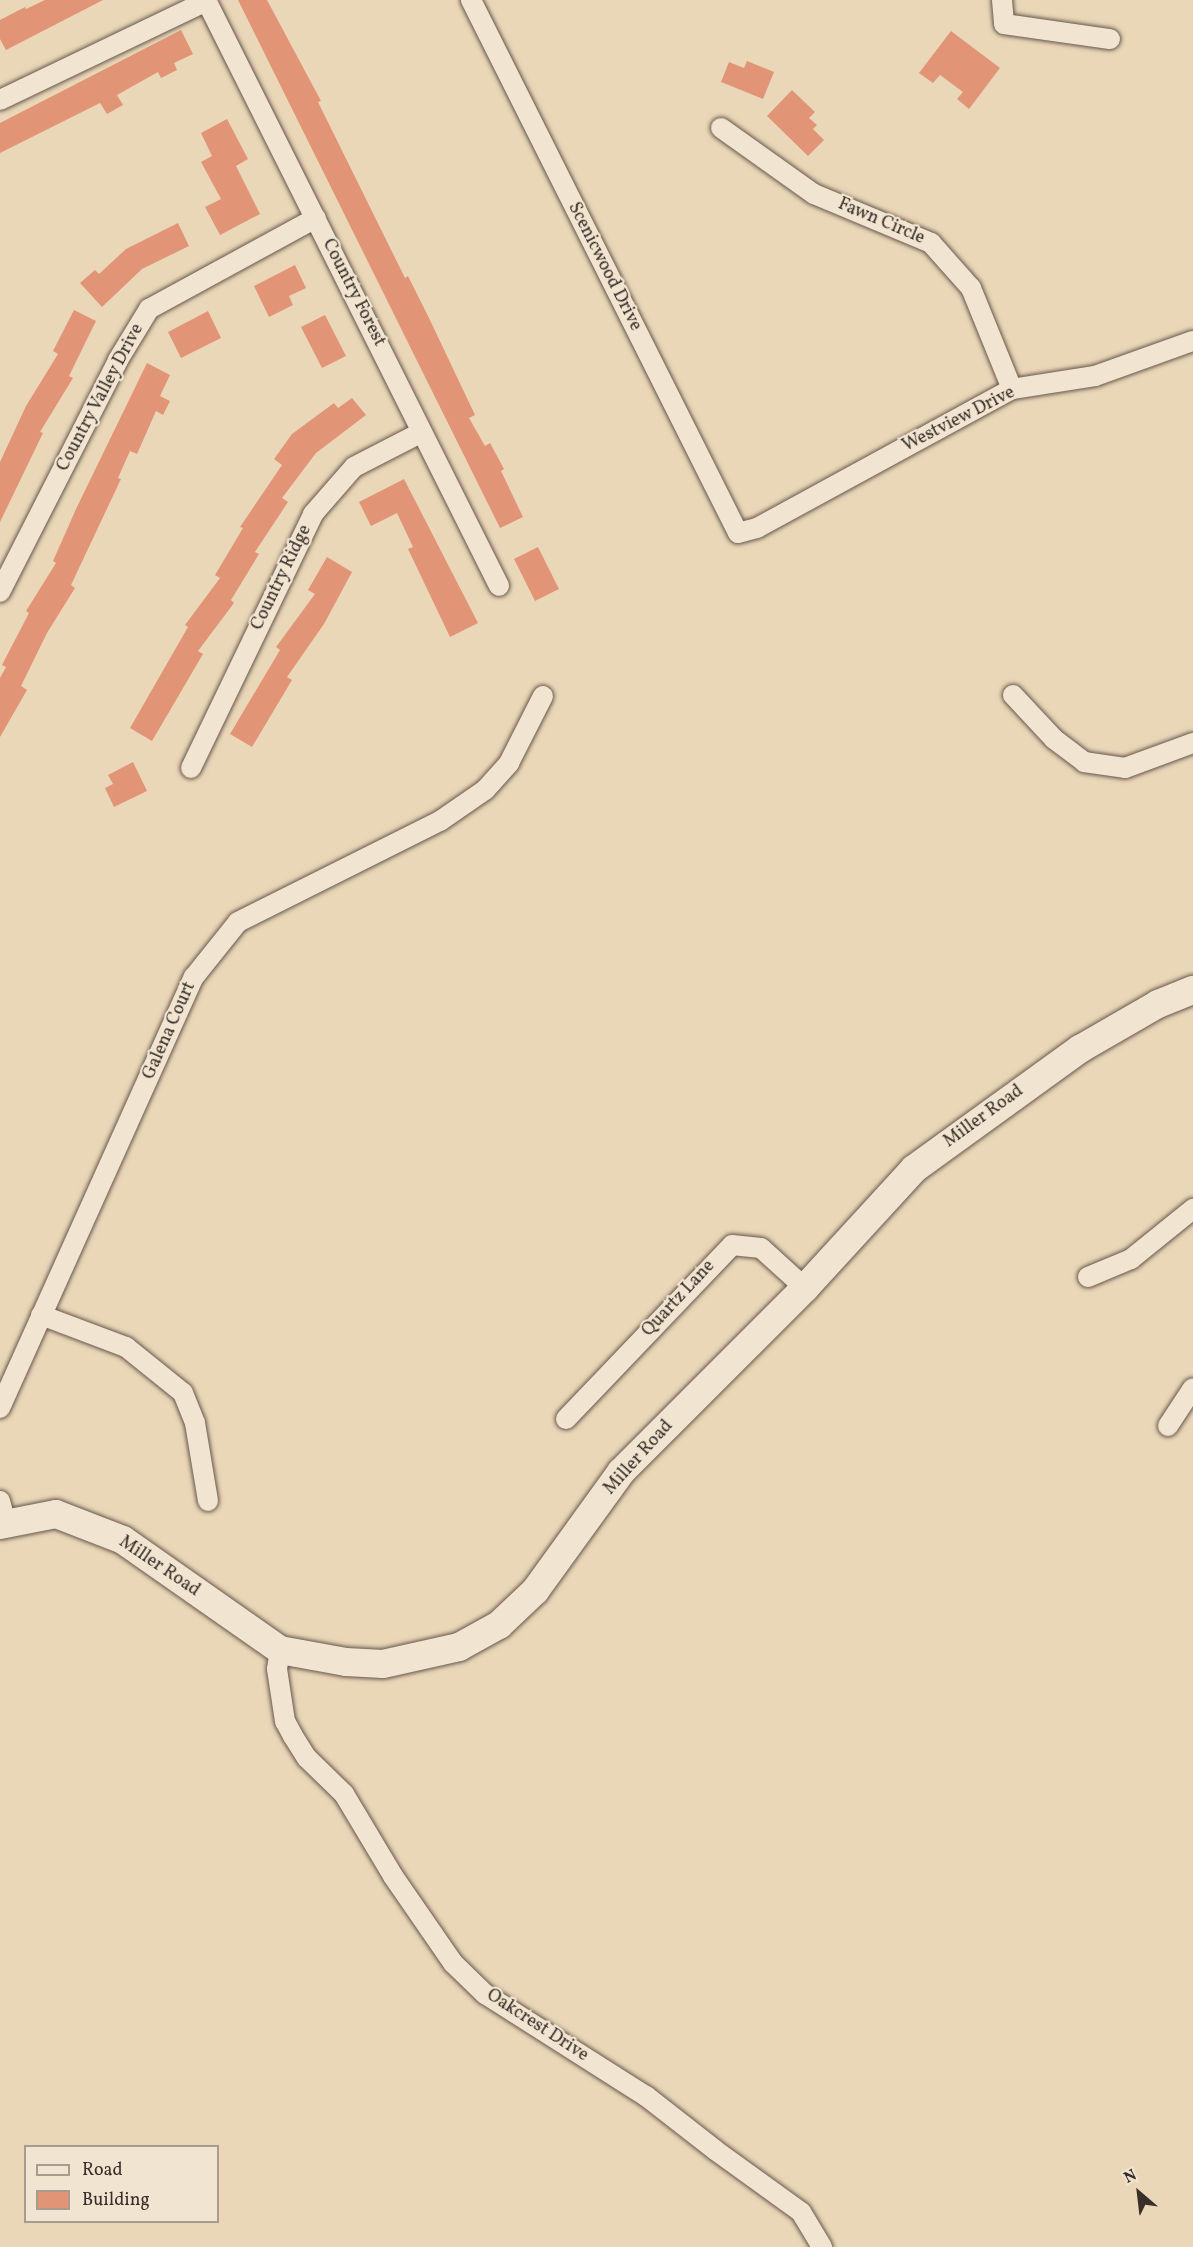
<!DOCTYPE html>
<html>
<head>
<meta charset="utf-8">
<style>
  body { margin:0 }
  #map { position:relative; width:1193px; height:2247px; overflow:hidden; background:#ead7b8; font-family:Vollkorn,serif }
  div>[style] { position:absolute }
  .building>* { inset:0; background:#e19576 }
  .roads { filter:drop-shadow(0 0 2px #66584c) drop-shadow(0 0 2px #66584c) }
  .street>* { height:20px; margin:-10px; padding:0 10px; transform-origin:10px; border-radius:10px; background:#f1e5d1 }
  .secondary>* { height:28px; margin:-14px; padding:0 14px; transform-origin:14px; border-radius:14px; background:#f1e5d1 }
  span { translate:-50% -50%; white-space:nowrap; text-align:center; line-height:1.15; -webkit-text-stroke:4.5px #f1e5d1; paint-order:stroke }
  .street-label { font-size:18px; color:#3a2e28 }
  .legend { position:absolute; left:24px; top:2145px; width:195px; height:78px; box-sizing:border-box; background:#f1e5d1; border:2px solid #a89c8d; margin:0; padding:8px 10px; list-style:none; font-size:18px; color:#3a2e28 }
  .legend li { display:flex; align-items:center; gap:12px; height:30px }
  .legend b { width:30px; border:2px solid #a89c8d }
  .north { position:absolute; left:1109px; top:2163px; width:60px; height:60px; -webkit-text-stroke:4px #f1e5d1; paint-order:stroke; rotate:332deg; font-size:16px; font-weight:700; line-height:24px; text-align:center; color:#3a2e28 }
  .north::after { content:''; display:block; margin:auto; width:21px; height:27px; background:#3a2e28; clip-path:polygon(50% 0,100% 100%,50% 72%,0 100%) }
</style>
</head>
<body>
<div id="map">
  <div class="building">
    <i style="clip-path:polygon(45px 0,103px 0,6px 50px,0 39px,0 20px,25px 7px,26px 9px)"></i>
    <i style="clip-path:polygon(238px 0,267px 0,321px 101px,318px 102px,405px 278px,408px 276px,429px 318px,475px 415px,469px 418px,485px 446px,490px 443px,504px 469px,501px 471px,523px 517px,500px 528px)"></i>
    <i style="clip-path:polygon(181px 30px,193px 54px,174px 63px,177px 70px,161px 78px,158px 72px,117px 95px,123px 105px,107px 114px,100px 103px,0 153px,0 123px)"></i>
    <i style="clip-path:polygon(951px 31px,1000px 68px,969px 109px,957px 99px,963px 92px,940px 75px,933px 83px,919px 73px)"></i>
    <i style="clip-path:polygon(747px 61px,774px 72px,763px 99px,721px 82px,729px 62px,744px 68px)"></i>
    <i style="clip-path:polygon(792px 90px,815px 112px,809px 118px,817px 125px,813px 129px,824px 140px,808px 156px,767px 116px)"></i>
    <i style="clip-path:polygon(227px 119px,248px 159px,236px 166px,260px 214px,220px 235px,205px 207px,221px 199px,201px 162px,212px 156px,201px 133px)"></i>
    <i style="clip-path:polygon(178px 223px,189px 246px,142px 269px,102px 307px,80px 283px,95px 270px,99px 274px,126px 249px)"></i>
    <i style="clip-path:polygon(295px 265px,306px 288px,289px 296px,293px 305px,269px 317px,254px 286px)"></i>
    <i style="clip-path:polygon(74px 310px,96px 321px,69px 376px,73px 378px,40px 432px,43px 433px,0 522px,0 462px,26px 406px,58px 354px,53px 351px)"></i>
    <i style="clip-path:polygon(208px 311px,221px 338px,181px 358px,168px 332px)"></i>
    <i style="clip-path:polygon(325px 315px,346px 356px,322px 368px,301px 327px)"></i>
    <i style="clip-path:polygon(147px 363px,170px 375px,160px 396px,170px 401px,163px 415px,156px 411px,137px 454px,130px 451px,118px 478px,121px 479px,71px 585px,75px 588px,47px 633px,21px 686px,27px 690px,0 737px,0 678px,6px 667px,2px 665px,29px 613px,26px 611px,56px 563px,53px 561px,76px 509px)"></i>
    <i style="clip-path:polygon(352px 398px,366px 415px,316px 453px,282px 498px,288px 502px,255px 552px,259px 554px,231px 600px,234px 603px,198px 651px,203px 654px,152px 741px,130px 728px,188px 627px,185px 625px,220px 578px,215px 575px,243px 528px,240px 527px,282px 465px,274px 459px,292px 434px,334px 403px,338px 408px)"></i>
    <i style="clip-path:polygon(404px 479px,478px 623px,450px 637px,408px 549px,413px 547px,397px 513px,371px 526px,359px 502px)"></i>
    <i style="clip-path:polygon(538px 547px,559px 589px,535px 601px,514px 559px)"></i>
    <i style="clip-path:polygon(327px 557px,352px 572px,324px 624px,287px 677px,292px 680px,252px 747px,230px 734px,280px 650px,276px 647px,315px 594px,308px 590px)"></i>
    <i style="clip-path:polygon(133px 762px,147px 791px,114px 807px,105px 788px,113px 784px,108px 775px)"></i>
  </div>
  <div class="roads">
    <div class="street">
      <i style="left:206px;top:0;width:655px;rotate:63.43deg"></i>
      <i style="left:471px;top:0;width:596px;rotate:63.39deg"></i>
      <i style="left:738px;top:533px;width:20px;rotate:-15deg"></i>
      <i style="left:757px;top:528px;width:290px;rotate:-28.6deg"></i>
      <i style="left:1012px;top:389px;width:84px;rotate:-8.9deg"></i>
      <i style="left:1095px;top:376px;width:104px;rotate:-19.7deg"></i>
      <i style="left:1002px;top:0;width:24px;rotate:85deg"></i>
      <i style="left:1004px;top:24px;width:107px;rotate:8.1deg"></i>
      <i style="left:0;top:100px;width:229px;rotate:-25.6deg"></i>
      <i style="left:721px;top:128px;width:114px;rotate:35.4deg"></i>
      <i style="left:814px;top:194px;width:127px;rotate:22.7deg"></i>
      <i style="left:931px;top:243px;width:60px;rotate:48.4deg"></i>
      <i style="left:971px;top:288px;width:109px;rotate:67.9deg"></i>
      <i style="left:0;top:592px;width:260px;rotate:-63deg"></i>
      <i style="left:118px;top:360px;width:60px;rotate:-58.7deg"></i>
      <i style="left:149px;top:309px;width:190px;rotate:-28.6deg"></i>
      <i style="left:1013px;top:695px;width:60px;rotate:47deg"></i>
      <i style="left:1054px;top:739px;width:38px;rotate:37deg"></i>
      <i style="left:1084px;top:762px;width:41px;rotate:8.3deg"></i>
      <i style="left:1125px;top:768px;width:72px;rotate:-20.2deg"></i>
      <i style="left:191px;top:768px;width:282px;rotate:-64.3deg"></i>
      <i style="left:313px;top:514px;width:62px;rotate:-48.9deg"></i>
      <i style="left:354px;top:467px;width:76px;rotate:-27.2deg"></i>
      <i style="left:1088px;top:1277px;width:47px;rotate:-22.7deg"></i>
      <i style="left:1131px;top:1259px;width:80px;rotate:-38.9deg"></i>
      <i style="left:41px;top:1315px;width:91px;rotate:20.6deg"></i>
      <i style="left:126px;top:1347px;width:73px;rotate:38.9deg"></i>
      <i style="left:183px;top:1393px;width:32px;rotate:68deg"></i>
      <i style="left:195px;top:1423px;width:79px;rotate:80.5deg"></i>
      <i style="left:0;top:1408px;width:473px;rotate:-65.8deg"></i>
      <i style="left:194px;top:977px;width:70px;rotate:-51.3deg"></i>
      <i style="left:238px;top:922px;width:226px;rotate:-26.6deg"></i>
      <i style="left:440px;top:821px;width:55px;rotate:-34.6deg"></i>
      <i style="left:485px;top:790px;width:36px;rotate:-48deg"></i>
      <i style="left:509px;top:763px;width:75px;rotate:-63.1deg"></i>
      <i style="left:566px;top:1419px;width:240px;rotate:-46.3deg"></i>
      <i style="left:732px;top:1245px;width:29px;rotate:6deg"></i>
      <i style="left:761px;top:1248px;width:59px;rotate:42.3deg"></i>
      <i style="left:1168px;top:1426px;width:45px;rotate:-56.7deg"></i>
      <i style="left:0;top:1501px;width:24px;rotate:75deg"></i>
      <i style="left:280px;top:1650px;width:19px;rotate:99deg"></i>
      <i style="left:277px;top:1669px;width:53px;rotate:81.3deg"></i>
      <i style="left:285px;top:1721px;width:17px;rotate:62deg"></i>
      <i style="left:293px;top:1736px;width:26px;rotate:58deg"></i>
      <i style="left:307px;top:1758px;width:52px;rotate:44.2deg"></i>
      <i style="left:344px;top:1794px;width:96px;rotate:59.1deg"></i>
      <i style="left:393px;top:1876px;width:106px;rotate:55.4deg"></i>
      <i style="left:453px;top:1963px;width:45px;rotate:44.1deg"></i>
      <i style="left:485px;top:1994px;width:191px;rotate:32.4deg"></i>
      <i style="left:646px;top:2096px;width:88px;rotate:38deg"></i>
      <i style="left:715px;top:2150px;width:106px;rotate:35.8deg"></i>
      <i style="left:801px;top:2212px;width:41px;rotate:59deg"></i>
    </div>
    <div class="secondary">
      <i style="left:0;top:1525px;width:57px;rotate:-11.1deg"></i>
      <i style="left:56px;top:1514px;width:72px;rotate:21.2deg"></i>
      <i style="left:123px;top:1540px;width:192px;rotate:35deg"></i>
      <i style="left:280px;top:1650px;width:67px;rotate:10.3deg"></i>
      <i style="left:346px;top:1662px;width:37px;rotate:3deg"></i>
      <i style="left:383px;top:1664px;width:78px;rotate:-12.6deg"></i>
      <i style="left:459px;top:1647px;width:46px;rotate:-28.8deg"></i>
      <i style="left:499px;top:1625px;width:50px;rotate:-43.4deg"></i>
      <i style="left:535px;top:1591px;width:147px;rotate:-54.1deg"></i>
      <i style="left:621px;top:1472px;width:260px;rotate:-45deg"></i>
      <i style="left:805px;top:1288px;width:161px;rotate:-47.5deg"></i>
      <i style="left:914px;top:1169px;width:205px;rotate:-35.9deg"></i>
      <i style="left:1080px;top:1049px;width:90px;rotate:-30deg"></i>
      <i style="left:1158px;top:1004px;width:38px;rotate:-22deg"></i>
    </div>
  </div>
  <div class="street-label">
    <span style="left:881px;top:222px;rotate:23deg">Fawn Circle</span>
    <span style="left:604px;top:267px;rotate:63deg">Scenicwood Drive</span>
    <span style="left:353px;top:293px;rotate:63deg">Country Forest</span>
    <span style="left:101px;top:398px;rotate:-62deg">Country Valley Drive</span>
    <span style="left:959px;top:420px;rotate:-27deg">Westview Drive</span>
    <span style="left:282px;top:578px;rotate:-64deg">Country Ridge</span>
    <span style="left:170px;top:1031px;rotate:-66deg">Galena Court</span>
    <span style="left:984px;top:1117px;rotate:-36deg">Miller Road</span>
    <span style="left:679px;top:1299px;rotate:-47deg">Quartz Lane</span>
    <span style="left:639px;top:1458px;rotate:-48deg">Miller Road</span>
    <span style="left:159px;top:1567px;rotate:34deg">Miller Road</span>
    <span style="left:537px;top:2026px;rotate:33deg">Oakcrest Drive</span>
  </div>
  <ul class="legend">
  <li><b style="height:8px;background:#f1e5d1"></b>Road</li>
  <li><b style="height:16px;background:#e19576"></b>Building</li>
  </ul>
  <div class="north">N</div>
</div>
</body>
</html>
